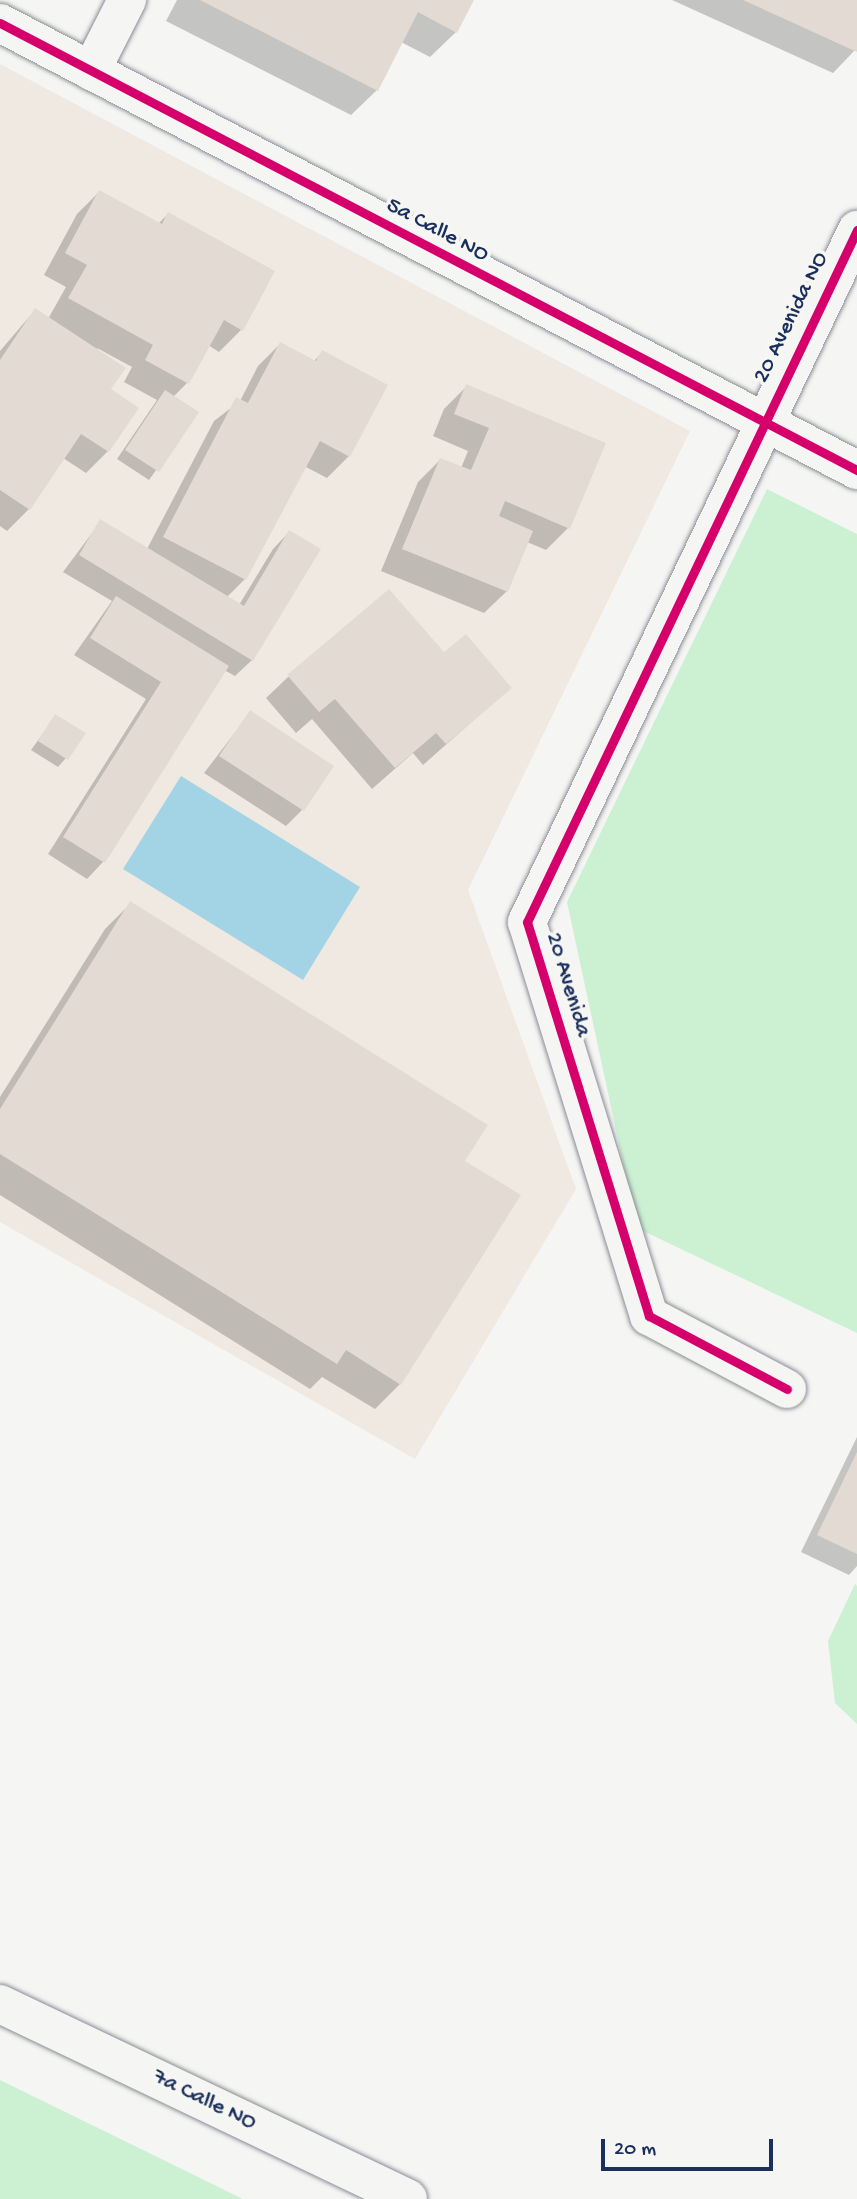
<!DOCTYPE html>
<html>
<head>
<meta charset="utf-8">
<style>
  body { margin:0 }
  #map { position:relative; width:857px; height:2199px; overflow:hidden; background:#f5f5f3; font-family:"Gochi Hand",sans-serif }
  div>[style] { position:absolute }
  .built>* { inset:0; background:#f0e9e2 }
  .green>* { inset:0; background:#cbf1d2 }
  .water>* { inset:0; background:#a2d4e6 }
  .shadow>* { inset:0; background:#0003 }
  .building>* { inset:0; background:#e3dbd3 }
  .roads { filter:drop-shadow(0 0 2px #898d95) drop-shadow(0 0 2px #898d95) }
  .minor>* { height:38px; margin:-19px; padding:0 19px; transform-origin:19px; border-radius:19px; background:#f5f5f3 }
  .cycleway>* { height:9px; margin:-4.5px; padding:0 4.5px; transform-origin:4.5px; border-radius:4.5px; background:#d6006c }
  span { translate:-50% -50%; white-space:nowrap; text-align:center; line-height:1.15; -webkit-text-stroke:7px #f6f6f2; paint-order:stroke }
  .street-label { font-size:23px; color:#1b2f5e }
  .scale { position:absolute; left:601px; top:2139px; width:172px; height:32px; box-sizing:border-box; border:4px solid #1b2f5e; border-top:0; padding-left:9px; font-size:21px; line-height:24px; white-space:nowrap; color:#1b2f5e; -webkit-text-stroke:5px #f6f6f2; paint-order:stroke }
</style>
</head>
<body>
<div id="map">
  <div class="built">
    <i style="clip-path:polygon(0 64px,690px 431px,468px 890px,576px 1189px,415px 1459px,0 1222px)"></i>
  </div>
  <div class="green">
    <i style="clip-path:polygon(767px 489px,857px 534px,857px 1333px,637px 1228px,567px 902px)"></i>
    <i style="clip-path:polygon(855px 1584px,857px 1586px,857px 1724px,835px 1703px,828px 1641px)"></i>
    <i style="clip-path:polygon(0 2080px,243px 2199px,0 2199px)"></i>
  </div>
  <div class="water">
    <i style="clip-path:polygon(181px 776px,360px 887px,303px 980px,123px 869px)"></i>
  </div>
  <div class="shadow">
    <i style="clip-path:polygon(177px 0,472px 0,456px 32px,430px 57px,401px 42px,377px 90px,351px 115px,166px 21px)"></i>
    <i style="clip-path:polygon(672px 0,857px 0,857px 48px,833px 73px)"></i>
    <i style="clip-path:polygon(99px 192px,158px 224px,168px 214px,241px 330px,219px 352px,208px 345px,187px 383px,173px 397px,197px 413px,149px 480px,117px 459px,157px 400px,124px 382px,132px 367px,97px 348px,109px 390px,136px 409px,108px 451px,86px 473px,63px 458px,29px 509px,7px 531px,0 526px,0 351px,35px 310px,48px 319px,66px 287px,44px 275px,77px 214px)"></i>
    <i style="clip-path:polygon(280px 344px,313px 362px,322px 353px,349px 456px,327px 478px,304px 466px,245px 579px,227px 597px,239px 605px,273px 549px,289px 532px,252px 660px,235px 676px,224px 670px,103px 862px,87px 879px,48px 854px,146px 699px,74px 655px,112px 601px,63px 572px,101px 521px,147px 549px,214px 421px,240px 401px,258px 366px)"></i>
    <i style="clip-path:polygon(466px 387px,568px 528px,546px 550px,527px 542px,507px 591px,484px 613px,381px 571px,418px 482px,440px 460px,461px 468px,468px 451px,433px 436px,444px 409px)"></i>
    <i style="clip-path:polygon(444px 655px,510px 688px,423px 765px,413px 753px,372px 789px,312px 719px,296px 733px,266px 698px,288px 677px)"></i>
    <i style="clip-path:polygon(250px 713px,302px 810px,286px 826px,204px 773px)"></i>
    <i style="clip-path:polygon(55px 717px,66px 758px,58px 767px,31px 750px)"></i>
    <i style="clip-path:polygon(131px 903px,463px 1161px,400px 1384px,375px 1409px,322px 1377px,310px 1389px,0 1195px,0 1097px,105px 929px)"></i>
    <i style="clip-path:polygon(857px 1437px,857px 1566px,849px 1575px,801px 1552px)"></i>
  </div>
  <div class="building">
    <i style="clip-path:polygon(200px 0,474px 0,457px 33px,418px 12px,378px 91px)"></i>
    <i style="clip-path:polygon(743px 0,857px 0,857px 52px,787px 20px)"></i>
    <i style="clip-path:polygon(99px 190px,162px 224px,168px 212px,275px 271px,243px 331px,224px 320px,189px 384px,145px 360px,153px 345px,68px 298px,87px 265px,65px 253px)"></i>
    <i style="clip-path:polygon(35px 308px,126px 368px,111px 389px,139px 408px,109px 452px,81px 434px,30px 510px,0 490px,0 360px)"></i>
    <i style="clip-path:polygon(280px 342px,316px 361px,322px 350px,388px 385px,350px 457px,320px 441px,246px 580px,163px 537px,236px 397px,248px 403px)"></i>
    <i style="clip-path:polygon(466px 384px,606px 443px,570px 529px,505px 501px,499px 516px,533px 531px,508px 592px,402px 549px,440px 458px,471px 470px,489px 428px,454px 414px)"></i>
    <i style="clip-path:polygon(165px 390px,199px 412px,159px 472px,125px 450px)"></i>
    <i style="clip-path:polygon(100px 519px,244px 606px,289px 530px,321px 549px,253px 661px,79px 555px)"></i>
    <i style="clip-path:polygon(389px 589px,444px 652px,466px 634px,512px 688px,446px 744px,436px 733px,395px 768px,335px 699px,319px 712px,287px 675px)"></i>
    <i style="clip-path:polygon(116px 596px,229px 666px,105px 863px,63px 837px,161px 682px,90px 638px)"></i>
    <i style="clip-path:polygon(250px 710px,334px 766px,304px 811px,219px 756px)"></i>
    <i style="clip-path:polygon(55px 714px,86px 733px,68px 760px,38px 741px)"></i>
    <i style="clip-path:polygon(130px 901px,488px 1125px,465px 1161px,521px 1195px,401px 1385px,346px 1350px,337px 1364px,0 1154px,0 1109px)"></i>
    <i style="clip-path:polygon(857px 1452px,857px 1554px,817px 1535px)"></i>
  </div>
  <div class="roads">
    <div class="minor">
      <i style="left:0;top:23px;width:967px;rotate:27.55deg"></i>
      <i style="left:91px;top:71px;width:80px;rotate:-63.1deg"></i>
      <i style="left:787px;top:1389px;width:156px;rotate:-152.1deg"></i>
      <i style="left:649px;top:1316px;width:412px;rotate:-107.2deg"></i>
      <i style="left:527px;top:922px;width:767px;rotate:-64.5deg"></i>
      <i style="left:0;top:2004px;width:452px;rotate:25.5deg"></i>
    </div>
  </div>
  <div class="cycleway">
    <i style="left:0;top:23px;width:967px;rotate:27.55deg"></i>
    <i style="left:787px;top:1389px;width:156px;rotate:-152.1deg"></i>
    <i style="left:649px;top:1316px;width:412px;rotate:-107.2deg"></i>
    <i style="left:527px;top:922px;width:767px;rotate:-64.5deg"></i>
  </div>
  <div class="street-label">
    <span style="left:437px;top:231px;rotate:28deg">5a Calle NO</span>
    <span style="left:792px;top:318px;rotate:-64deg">20 Avenida NO</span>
    <span style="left:567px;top:985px;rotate:73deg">20 Avenida</span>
    <span style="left:204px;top:2101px;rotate:26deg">7a Calle NO</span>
  </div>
  <div class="scale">20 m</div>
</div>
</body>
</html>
